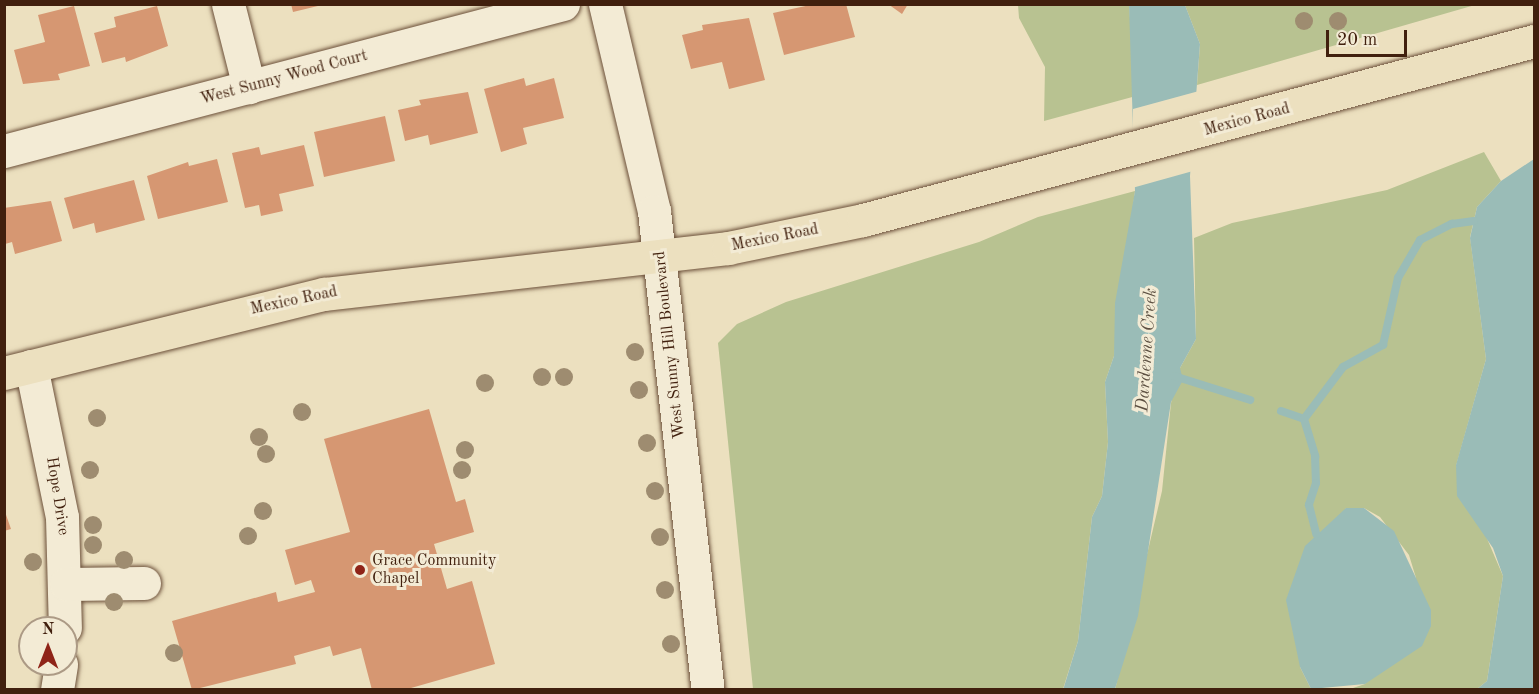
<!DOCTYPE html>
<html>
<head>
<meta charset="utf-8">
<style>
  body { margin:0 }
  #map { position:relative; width:1539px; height:694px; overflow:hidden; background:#ece0bf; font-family:"Old Standard TT",serif }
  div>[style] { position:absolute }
  .green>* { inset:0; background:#b8c291 }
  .water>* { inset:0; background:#9abcb7 }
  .pier>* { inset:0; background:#ece0bf }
  .stream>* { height:8px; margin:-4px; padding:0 4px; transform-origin:4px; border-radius:4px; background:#9abcb7 }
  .building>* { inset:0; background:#d69772 }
  .roads { filter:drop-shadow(0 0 2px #6c503a) drop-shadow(0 0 2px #6c503a) }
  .minor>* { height:33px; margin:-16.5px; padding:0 16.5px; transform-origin:16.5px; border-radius:16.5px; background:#f3ebd5 }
  .major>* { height:33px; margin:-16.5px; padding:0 16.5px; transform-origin:16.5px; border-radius:16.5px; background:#ece0bf }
  .trees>* { width:18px; height:18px; margin:-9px; border-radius:50%; background:#9e8c70 }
  .dots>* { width:16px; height:16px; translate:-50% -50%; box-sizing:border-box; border:3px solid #f3ebd5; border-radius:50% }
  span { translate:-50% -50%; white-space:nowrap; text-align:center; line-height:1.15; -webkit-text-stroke:6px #f3ebd5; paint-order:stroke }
  .street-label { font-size:16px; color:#41200e }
  .poi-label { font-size:16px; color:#41200e }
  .left { translate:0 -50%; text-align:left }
  .water-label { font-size:18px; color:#5c4f41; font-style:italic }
  .frame { position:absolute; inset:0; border:6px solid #41200e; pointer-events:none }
  .north { position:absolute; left:18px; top:616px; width:60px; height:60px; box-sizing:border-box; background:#f3ebd5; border:2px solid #ac9a85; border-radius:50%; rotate:0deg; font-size:16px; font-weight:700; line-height:24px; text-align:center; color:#41200e }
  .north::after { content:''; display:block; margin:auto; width:21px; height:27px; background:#8f2418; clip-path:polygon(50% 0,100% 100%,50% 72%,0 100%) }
  .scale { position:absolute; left:1326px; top:30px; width:81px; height:27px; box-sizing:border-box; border:3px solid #41200e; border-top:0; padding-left:8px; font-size:18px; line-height:21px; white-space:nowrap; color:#41200e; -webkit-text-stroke:4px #f3ebd5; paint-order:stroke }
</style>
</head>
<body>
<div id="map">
  <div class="green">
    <i style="clip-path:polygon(1018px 5px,1129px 5px,1136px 96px,1044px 121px,1045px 67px,1019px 18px)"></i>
    <i style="clip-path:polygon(1185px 5px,1475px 5px,1197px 85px,1200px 44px)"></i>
    <i style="clip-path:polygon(1484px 152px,1501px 181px,1477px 207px,1470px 237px,1486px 359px,1456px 466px,1503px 576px,1487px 681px,1477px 689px,1350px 689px,1365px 684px,1416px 578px,1409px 555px,1380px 517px,1364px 508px,1346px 508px,1300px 667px,1311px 689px,1115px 690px,1162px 491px,1171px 403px,1180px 368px,1196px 339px,1194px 238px,1232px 223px,1387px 190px)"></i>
    <i style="clip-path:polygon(1135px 191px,1114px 356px,1105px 382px,1108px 442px,1102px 496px,1092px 517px,1078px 641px,1063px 689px,753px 689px,718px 343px,737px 324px,786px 302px,979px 242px,1038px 217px)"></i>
  </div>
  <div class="water">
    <i style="clip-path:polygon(1129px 5px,1185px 5px,1200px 44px,1190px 176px,1196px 339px,1180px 368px,1183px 380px,1171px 402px,1138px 616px,1115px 689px,1063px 690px,1078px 641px,1092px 517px,1102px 496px,1108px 442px,1105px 382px,1114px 356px,1115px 303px,1135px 191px)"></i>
    <i style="clip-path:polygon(1534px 159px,1534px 689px,1477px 689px,1487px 681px,1503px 576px,1493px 548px,1457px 496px,1456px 465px,1486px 359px,1470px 238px,1477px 207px,1501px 181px)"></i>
    <i style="clip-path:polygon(1346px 508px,1364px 508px,1394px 531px,1431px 610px,1431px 626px,1422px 646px,1365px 684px,1311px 689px,1300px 667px,1286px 600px,1305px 546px)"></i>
  </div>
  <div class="pier">
    <i style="clip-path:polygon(1199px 91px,1193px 171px,1132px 188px,1133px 109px)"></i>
  </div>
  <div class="stream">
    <i style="left:1174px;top:376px;width:80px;rotate:17.5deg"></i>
    <i style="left:1281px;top:411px;width:24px;rotate:19deg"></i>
    <i style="left:1304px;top:419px;width:65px;rotate:-53.1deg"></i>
    <i style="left:1343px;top:367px;width:46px;rotate:-28.8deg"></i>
    <i style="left:1383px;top:345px;width:69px;rotate:-77.4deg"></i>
    <i style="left:1398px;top:278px;width:44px;rotate:-59.9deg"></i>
    <i style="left:1420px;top:240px;width:36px;rotate:-27deg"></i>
    <i style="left:1452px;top:224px;width:22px;rotate:-8deg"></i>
    <i style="left:1304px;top:419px;width:39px;rotate:73deg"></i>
    <i style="left:1315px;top:456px;width:27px;rotate:88deg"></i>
    <i style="left:1316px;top:483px;width:23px;rotate:108deg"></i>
    <i style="left:1309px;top:505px;width:30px;rotate:76deg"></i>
  </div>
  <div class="building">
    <i style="clip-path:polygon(291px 4px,321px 4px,322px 5px,293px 12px)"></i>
    <i style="clip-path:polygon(815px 4px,846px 4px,855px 37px,784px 55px,773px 13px)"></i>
    <i style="clip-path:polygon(888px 4px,908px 4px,902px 14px)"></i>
    <i style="clip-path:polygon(74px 6px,90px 66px,58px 74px,60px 80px,23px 84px,14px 50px,45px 42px,38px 15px)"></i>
    <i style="clip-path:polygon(157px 6px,168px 46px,126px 62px,125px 57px,102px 63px,94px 33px,116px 27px,114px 17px)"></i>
    <i style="clip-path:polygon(749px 18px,765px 80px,729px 89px,722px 62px,691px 69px,682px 35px,703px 30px,702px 25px)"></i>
    <i style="clip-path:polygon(524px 78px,526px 86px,554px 78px,564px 118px,523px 128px,527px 144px,501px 152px,484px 89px)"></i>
    <i style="clip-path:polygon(468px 92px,478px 133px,430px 145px,428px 135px,405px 141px,398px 110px,421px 105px,419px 100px)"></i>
    <i style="clip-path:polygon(385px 116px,395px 161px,324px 177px,314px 132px)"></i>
    <i style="clip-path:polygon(304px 145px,314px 186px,279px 194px,283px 211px,261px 216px,259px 205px,245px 208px,232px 153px,259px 147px,261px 155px)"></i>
    <i style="clip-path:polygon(217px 159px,228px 202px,158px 219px,147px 176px,188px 162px,189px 166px)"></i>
    <i style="clip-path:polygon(134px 180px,145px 220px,96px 233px,94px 223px,73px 229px,64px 198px)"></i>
    <i style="clip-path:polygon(51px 201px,62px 241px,15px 254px,12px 242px,5px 244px,4px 208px)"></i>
    <i style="clip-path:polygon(429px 409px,456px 502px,465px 499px,474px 532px,434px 544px,447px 589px,472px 581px,495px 664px,404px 690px,372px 690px,361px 648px,333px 656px,330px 646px,294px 656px,296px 664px,192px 690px,172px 621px,276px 592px,278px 602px,315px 592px,311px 580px,295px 585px,285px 550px,350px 532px,324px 439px)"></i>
    <i style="clip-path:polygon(4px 509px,11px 529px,4px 531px)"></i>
  </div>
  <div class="roads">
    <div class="minor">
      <i style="left:228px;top:4px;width:86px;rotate:75.8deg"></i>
      <i style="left:605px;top:4px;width:213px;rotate:76.7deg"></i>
      <i style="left:654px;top:211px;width:482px;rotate:83.6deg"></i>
      <i style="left:4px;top:151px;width:578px;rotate:-14.73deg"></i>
      <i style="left:31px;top:366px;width:154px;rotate:78.4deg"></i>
      <i style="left:62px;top:517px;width:111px;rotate:88.5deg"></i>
      <i style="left:66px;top:584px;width:78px;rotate:-0.7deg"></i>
      <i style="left:57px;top:690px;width:26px;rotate:-81deg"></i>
    </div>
    <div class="major">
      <i style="left:4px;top:373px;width:330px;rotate:-13.9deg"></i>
      <i style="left:324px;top:294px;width:407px;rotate:-6.5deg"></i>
      <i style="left:728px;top:248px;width:138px;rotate:-11.7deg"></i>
      <i style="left:863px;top:220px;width:694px;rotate:-14.94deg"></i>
    </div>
  </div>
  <div class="trees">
    <i style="left:1304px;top:21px"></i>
    <i style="left:1338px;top:21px"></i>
    <i style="left:635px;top:352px"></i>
    <i style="left:542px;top:377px"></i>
    <i style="left:564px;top:377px"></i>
    <i style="left:485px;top:383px"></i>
    <i style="left:639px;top:390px"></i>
    <i style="left:302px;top:412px"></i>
    <i style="left:97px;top:418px"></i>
    <i style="left:259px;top:437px"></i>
    <i style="left:647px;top:443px"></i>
    <i style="left:465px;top:450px"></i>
    <i style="left:266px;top:454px"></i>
    <i style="left:90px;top:470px"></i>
    <i style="left:462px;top:470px"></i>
    <i style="left:655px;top:491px"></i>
    <i style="left:263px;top:511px"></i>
    <i style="left:93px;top:525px"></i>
    <i style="left:248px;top:536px"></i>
    <i style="left:660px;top:537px"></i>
    <i style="left:93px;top:545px"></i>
    <i style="left:124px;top:560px"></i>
    <i style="left:33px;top:562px"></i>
    <i style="left:665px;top:590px"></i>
    <i style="left:114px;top:602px"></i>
    <i style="left:671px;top:644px"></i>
    <i style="left:174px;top:653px"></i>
  </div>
  <div class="dots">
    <i style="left:360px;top:570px;background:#8f2418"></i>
  </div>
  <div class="street-label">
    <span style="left:284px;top:78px;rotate:-15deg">West Sunny Wood Court</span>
    <span style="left:1247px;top:120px;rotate:-15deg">Mexico Road</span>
    <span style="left:775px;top:238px;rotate:-11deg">Mexico Road</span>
    <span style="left:294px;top:301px;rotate:-12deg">Mexico Road</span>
    <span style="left:670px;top:345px;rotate:-96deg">West Sunny Hill Boulevard</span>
    <span style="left:57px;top:496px;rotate:81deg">Hope Drive</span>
  </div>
  <div class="poi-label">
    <span class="left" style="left:372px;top:570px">Grace Community<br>Chapel</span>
  </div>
  <div class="water-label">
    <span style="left:1147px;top:350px;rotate:-86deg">Dardenne Creek</span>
  </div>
  <div class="frame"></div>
  <div class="north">N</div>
  <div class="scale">20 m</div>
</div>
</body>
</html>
